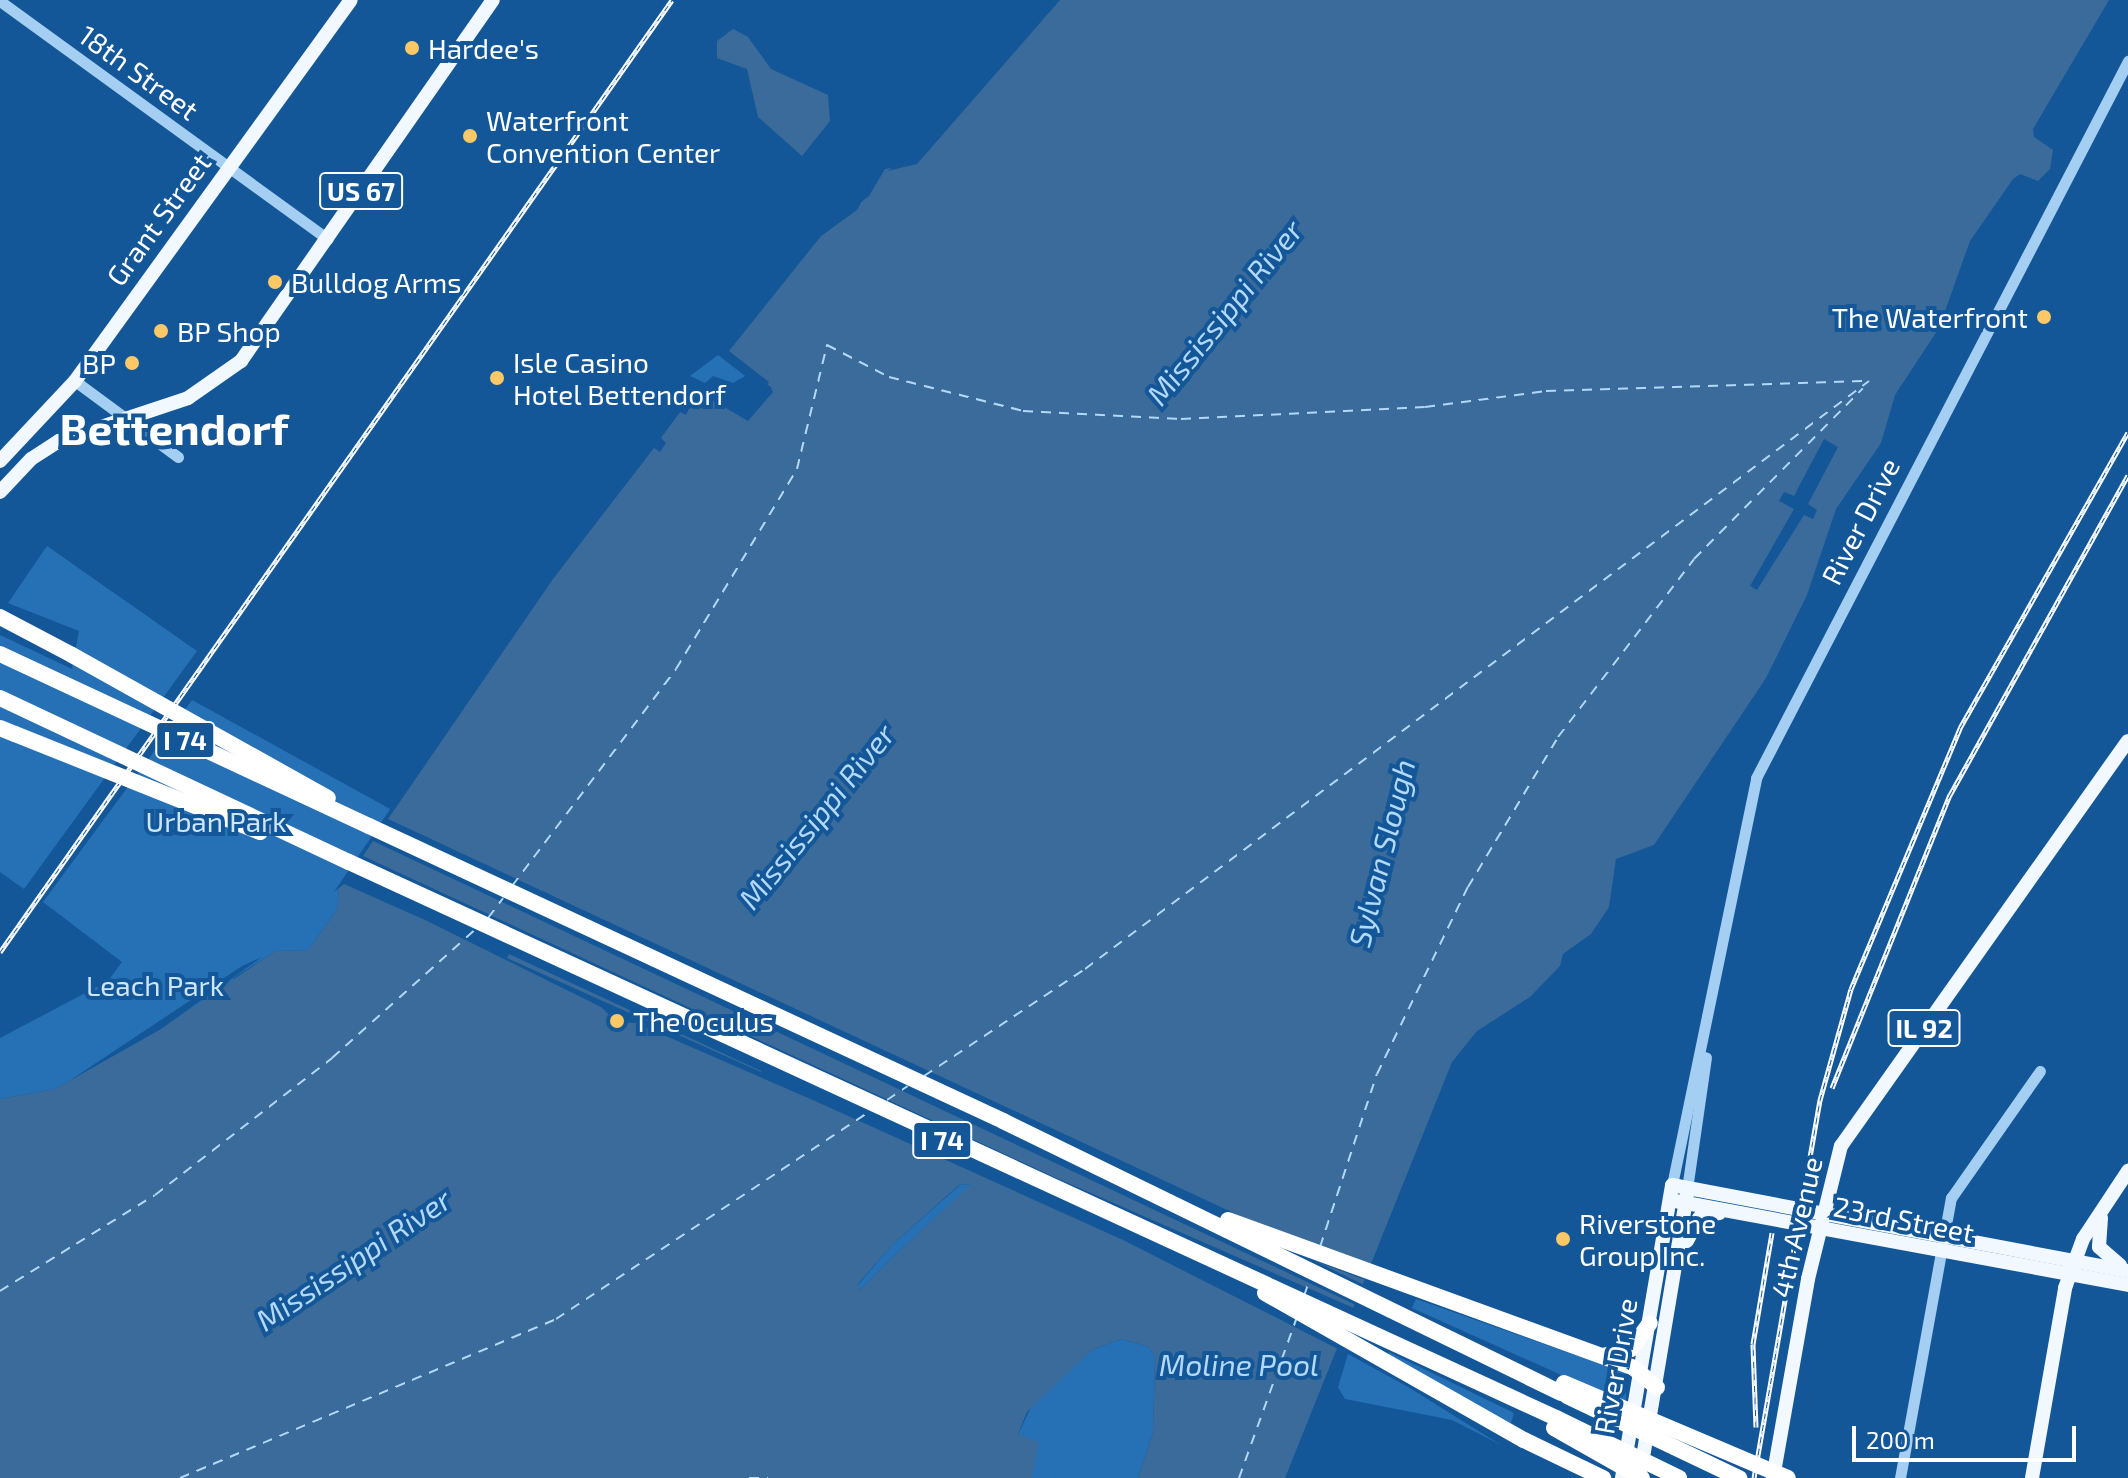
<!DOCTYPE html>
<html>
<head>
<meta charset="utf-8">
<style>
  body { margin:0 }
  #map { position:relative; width:2128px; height:1478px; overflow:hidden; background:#135798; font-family:"Exo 2",sans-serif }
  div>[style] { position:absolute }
  .green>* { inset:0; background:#2671b6 }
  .water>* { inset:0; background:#3a6b9a }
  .pier>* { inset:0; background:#135798 }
  .ferry>* { height:2px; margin-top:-1px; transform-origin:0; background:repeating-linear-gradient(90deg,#b2d8fa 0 10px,transparent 0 18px) }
  .minor>* { height:11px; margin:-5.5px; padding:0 5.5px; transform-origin:5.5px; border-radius:5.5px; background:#a5cef3 }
  .major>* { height:14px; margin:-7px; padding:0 7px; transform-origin:7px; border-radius:7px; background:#f1f8ff }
  .highway>* { height:16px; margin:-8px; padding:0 8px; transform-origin:8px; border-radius:8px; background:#fff }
  .rail>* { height:5px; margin-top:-2.5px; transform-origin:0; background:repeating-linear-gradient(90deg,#135798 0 6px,#fff 0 12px); box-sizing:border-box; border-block:2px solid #fff }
  .highway-bridge>* { height:16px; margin:-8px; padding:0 8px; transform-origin:8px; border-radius:8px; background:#fff }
  .dots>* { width:22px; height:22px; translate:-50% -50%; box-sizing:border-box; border:4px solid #135798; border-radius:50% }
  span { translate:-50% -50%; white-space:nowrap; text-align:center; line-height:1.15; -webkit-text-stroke:8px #135798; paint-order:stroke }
  .shield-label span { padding:2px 6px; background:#135798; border:2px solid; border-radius:6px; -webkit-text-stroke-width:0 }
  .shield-label { font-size:26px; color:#fff; font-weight:700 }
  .poi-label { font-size:28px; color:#fff }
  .left { translate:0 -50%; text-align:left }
  .right { translate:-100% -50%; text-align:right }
  .street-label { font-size:28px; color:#fff }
  .park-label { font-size:28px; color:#cde6fd }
  .water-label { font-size:30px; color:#b2d8fa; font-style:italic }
  .town-label { font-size:44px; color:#fff; font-weight:700 }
  .scale { position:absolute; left:1852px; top:1426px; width:224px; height:36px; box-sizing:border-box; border:4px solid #fff; border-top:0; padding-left:10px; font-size:24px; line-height:28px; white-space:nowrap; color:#fff; -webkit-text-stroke:6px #135798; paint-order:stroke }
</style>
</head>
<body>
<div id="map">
  <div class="green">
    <i style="clip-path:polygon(718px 355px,745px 376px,733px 383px,713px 376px,705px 383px,690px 376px)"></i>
    <i style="clip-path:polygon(47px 546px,197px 651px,24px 889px,0 872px,0 635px,72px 669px,79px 631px,8px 603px)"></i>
    <i style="clip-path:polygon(192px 700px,392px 810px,339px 888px,337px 910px,308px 950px,275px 951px,232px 979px,264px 974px,55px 1089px,0 1099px,0 1038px,108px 981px,122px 962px,43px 902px)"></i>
    <i style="clip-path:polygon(972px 1184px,897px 1253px,860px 1290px,858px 1285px,892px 1245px,960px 1185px)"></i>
    <i style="clip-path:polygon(1416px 1299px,1626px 1373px,1626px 1404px,1412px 1308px)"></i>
    <i style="clip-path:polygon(1121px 1339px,1149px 1347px,1155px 1357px,1153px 1432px,1138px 1478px,997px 1478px,1034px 1401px,1092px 1350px)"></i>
    <i style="clip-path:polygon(1389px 1352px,1514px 1413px,1511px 1423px,1387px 1356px)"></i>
    <i style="clip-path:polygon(1348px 1354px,1408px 1387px,1501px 1445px,1452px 1420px,1345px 1399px,1338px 1387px)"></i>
  </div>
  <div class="water">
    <i style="clip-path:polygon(evenodd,1057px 0,2109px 0,2033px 129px,2034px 137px,2053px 150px,2050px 169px,2038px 181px,2020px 174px,2013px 179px,1970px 241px,1939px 328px,1895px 395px,1881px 443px,1836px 509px,1807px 595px,1766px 678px,1654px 845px,1616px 859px,1609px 907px,1591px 934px,1563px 954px,1560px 966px,1530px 997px,1477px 1031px,1452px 1062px,1285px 1478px,1138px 1478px,1153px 1432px,1155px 1357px,1149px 1347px,1121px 1339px,1092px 1350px,1027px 1412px,1018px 1434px,1039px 1442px,1032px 1478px,0 1478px,0 1099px,55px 1089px,161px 1029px,275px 951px,308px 950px,337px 910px,339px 888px,551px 578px,696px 389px,710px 389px,749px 417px,772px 388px,724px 351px,821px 232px,869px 196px,885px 169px,912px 165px,1057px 0,971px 1184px,897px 1253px,860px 1290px,858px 1284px,892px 1245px,959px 1185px,971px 1184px)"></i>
    <i style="clip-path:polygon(733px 29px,748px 37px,771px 69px,828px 95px,830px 121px,802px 156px,758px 117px,747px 69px,717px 58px,717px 41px)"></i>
  </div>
  <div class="pier">
    <i style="clip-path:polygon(1051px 0,1060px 0,917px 164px,887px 171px,919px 152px)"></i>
    <i style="clip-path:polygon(871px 184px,857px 210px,821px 236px,729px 351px,769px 382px,765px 387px,721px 349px,818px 230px)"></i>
    <i style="clip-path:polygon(evenodd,709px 385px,749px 412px,770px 387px,773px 392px,748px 421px,697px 391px,686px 415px,680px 412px,661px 438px,666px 443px,660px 452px,654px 448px,553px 579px,388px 819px,1253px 1222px,1372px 1270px,1368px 1281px,1315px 1261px,1366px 1286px,1358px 1306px,373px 841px,363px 856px,1052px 1176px,1356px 1309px,1340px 1350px,1123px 1240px,815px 1101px,636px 1023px,617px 1022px,601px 1007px,425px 920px,344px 884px,334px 892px,548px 576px,693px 387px,709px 385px,509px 954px,761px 1071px,761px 1072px,507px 958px,509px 954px)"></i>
    <i style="clip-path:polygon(1824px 439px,1838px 447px,1808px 504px,1817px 510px,1813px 519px,1804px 515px,1757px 590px,1750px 586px,1794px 509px,1779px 501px,1784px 492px,1794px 496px)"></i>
    <i style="clip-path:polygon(262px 957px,161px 1029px,69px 1081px,242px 966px)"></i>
  </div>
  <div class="ferry">
    <i style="left:512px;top:886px;width:272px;rotate:-52.9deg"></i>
    <i style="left:676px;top:669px;width:234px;rotate:-58.8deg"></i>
    <i style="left:797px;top:469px;width:128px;rotate:-76.4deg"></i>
    <i style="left:827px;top:345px;width:70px;rotate:27.3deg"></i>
    <i style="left:889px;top:377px;width:138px;rotate:14.2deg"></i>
    <i style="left:1023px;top:411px;width:158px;rotate:2.9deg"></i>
    <i style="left:1181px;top:419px;width:244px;rotate:-2.8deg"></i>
    <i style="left:1425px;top:407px;width:122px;rotate:-7.5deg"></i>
    <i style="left:1546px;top:391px;width:324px;rotate:-1.8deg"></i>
    <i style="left:488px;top:918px;width:25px;rotate:-53deg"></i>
    <i style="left:924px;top:1076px;width:193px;rotate:-33.6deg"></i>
    <i style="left:1085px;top:969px;width:980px;rotate:-36.87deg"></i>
    <i style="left:887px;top:1100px;width:25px;rotate:-34deg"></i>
    <i style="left:1320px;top:1247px;width:182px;rotate:-71.8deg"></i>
    <i style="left:1377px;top:1074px;width:208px;rotate:-64.1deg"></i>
    <i style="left:1468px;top:887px;width:175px;rotate:-59deg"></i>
    <i style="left:1558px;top:737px;width:224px;rotate:-52.6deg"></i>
    <i style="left:1694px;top:559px;width:240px;rotate:-45.3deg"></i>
    <i style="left:0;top:1291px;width:182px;rotate:-31.8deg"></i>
    <i style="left:155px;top:1195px;width:224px;rotate:-37.7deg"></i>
    <i style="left:332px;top:1058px;width:195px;rotate:-41.9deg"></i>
    <i style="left:1304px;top:1296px;width:18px;rotate:-71deg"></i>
    <i style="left:180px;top:1478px;width:408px;rotate:-22.9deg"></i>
    <i style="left:556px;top:1319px;width:379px;rotate:-33.5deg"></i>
    <i style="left:749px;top:1478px;width:19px"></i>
    <i style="left:1239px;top:1478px;width:171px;rotate:-70.2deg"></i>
  </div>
  <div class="minor">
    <i style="left:0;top:1px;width:405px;rotate:36deg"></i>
    <i style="left:75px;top:381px;width:128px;rotate:36.4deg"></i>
    <i style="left:1672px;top:1185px;width:416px;rotate:-78.3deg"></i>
    <i style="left:1756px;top:778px;width:808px;rotate:-62.58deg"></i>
    <i style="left:1687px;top:1189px;width:133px;rotate:-81.8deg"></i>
    <i style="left:1900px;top:1478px;width:285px;rotate:-79.7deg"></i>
    <i style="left:1951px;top:1198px;width:155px;rotate:-55deg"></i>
  </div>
  <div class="major">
    <i style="left:0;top:461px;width:110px;rotate:-46.8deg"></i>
    <i style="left:75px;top:381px;width:470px;rotate:-54.1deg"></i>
    <i style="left:0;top:492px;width:45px;rotate:-46.8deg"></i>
    <i style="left:31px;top:459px;width:33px;rotate:-33deg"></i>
    <i style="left:59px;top:441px;width:136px;rotate:-18.4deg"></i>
    <i style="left:188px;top:398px;width:65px;rotate:-34.9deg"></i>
    <i style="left:241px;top:361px;width:440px;rotate:-55.1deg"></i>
    <i style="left:1670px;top:1200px;width:466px;rotate:10.5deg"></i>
    <i style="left:2101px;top:1218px;width:29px;rotate:94deg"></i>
    <i style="left:2099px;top:1247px;width:28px;rotate:41deg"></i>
    <i style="left:1687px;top:1241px;width:26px;rotate:-62deg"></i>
    <i style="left:1699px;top:1218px;width:21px;rotate:-14deg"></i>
    <i style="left:1641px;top:1469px;width:280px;rotate:-80.5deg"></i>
    <i style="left:1622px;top:1478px;width:297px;rotate:-80.3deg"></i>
    <i style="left:1672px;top:1185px;width:464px;rotate:10.7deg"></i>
    <i style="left:1773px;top:1478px;width:202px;rotate:-80deg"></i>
    <i style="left:1808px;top:1279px;width:137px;rotate:-76.1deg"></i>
    <i style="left:1841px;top:1146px;width:496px;rotate:-54.7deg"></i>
    <i style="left:2032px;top:1478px;width:193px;rotate:-80.1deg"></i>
    <i style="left:2065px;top:1288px;width:52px;rotate:-69.8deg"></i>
    <i style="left:2083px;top:1239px;width:82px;rotate:-56.5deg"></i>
  </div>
  <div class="highway">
    <i style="left:0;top:617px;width:81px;rotate:27.8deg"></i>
    <i style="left:0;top:728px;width:16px;rotate:22deg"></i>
    <i style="left:369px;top:826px;width:699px;rotate:24.95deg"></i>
    <i style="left:1003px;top:1121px;width:621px;rotate:25.99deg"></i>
    <i style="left:349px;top:862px;width:1329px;rotate:24.73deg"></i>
    <i style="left:1228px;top:1220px;width:432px;rotate:20deg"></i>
    <i style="left:1634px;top:1368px;width:30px;rotate:40deg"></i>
    <i style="left:1265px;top:1293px;width:298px;rotate:29.6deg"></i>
    <i style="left:1524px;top:1440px;width:88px;rotate:25.7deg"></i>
    <i style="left:1603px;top:1356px;width:29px;rotate:-14deg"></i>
    <i style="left:1631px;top:1349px;width:32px;rotate:-54deg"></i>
  </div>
  <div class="rail">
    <i style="left:0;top:952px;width:1165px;rotate:-54.78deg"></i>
    <i style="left:1832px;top:1088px;width:316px;rotate:-68.1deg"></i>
    <i style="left:1950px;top:795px;width:366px;rotate:-60.9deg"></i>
    <i style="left:1756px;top:1427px;width:83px;rotate:-92.1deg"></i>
    <i style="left:1753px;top:1344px;width:113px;rotate:-80.3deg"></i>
    <i style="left:1754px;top:1478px;width:384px;rotate:-80.1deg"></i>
    <i style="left:1820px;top:1100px;width:115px;rotate:-74.4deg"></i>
    <i style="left:1851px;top:989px;width:283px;rotate:-67.3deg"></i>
    <i style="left:1960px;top:728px;width:340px;rotate:-60.4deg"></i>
  </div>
  <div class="highway-bridge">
    <i style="left:0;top:654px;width:407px;rotate:25deg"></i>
    <i style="left:72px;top:655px;width:293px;rotate:29.2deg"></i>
    <i style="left:0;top:698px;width:386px;rotate:25.2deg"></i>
    <i style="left:15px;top:734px;width:264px;rotate:21.8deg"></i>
    <i style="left:1564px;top:1383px;width:243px;rotate:23deg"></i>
    <i style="left:1567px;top:1396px;width:191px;rotate:25.5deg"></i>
    <i style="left:1556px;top:1418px;width:137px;rotate:26deg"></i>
    <i style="left:1554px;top:1428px;width:101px;rotate:29.6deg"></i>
  </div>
  <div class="dots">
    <i style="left:412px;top:48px;background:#ffc867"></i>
    <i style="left:470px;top:136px;background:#ffc867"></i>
    <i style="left:275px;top:282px;background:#ffc867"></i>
    <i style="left:2044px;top:317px;background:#ffc867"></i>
    <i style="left:161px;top:331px;background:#ffc867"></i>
    <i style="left:132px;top:363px;background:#ffc867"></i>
    <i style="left:497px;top:378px;background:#ffc867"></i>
    <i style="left:617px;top:1021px;background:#ffc867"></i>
    <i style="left:1563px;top:1239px;background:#ffc867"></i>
  </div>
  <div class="shield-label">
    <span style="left:361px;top:191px">US 67</span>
    <span style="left:185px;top:740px">I 74</span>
    <span style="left:1924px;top:1028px">IL 92</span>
    <span style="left:942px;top:1140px">I 74</span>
  </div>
  <div class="poi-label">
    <span class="left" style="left:428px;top:48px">Hardee's</span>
    <span class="left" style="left:486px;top:136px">Waterfront<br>Convention Center</span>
    <span class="left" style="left:291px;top:282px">Bulldog Arms</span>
    <span class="right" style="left:2028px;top:317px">The Waterfront</span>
    <span class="left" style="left:177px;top:331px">BP Shop</span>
    <span class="left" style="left:513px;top:378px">Isle Casino<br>Hotel Bettendorf</span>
    <span class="right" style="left:116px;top:363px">BP</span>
    <span class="left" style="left:633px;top:1021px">The Oculus</span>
    <span class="left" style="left:1579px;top:1239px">Riverstone<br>Group Inc.</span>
  </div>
  <div class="street-label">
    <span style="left:139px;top:72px;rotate:36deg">18th Street</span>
    <span style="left:158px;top:219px;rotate:-54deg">Grant Street</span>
    <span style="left:1860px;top:521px;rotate:-63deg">River Drive</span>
    <span style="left:1904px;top:1219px;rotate:11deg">23rd Street</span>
    <span style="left:1796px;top:1227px;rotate:-77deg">4th Avenue</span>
    <span style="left:1615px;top:1366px;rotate:-80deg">River Drive</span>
  </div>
  <div class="park-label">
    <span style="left:216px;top:821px">Urban Park</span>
    <span style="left:155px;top:985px">Leach Park</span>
  </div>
  <div class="water-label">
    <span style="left:1224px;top:312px;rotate:-51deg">Mississippi River</span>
    <span style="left:816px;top:816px;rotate:-51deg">Mississippi River</span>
    <span style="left:1381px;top:853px;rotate:-76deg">Sylvan Slough</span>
    <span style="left:353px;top:1259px;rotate:-34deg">Mississippi River</span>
    <span style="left:1239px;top:1364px">Moline Pool</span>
  </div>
  <div class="town-label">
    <span style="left:174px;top:428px">Bettendorf</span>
  </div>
  <div class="scale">200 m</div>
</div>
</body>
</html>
